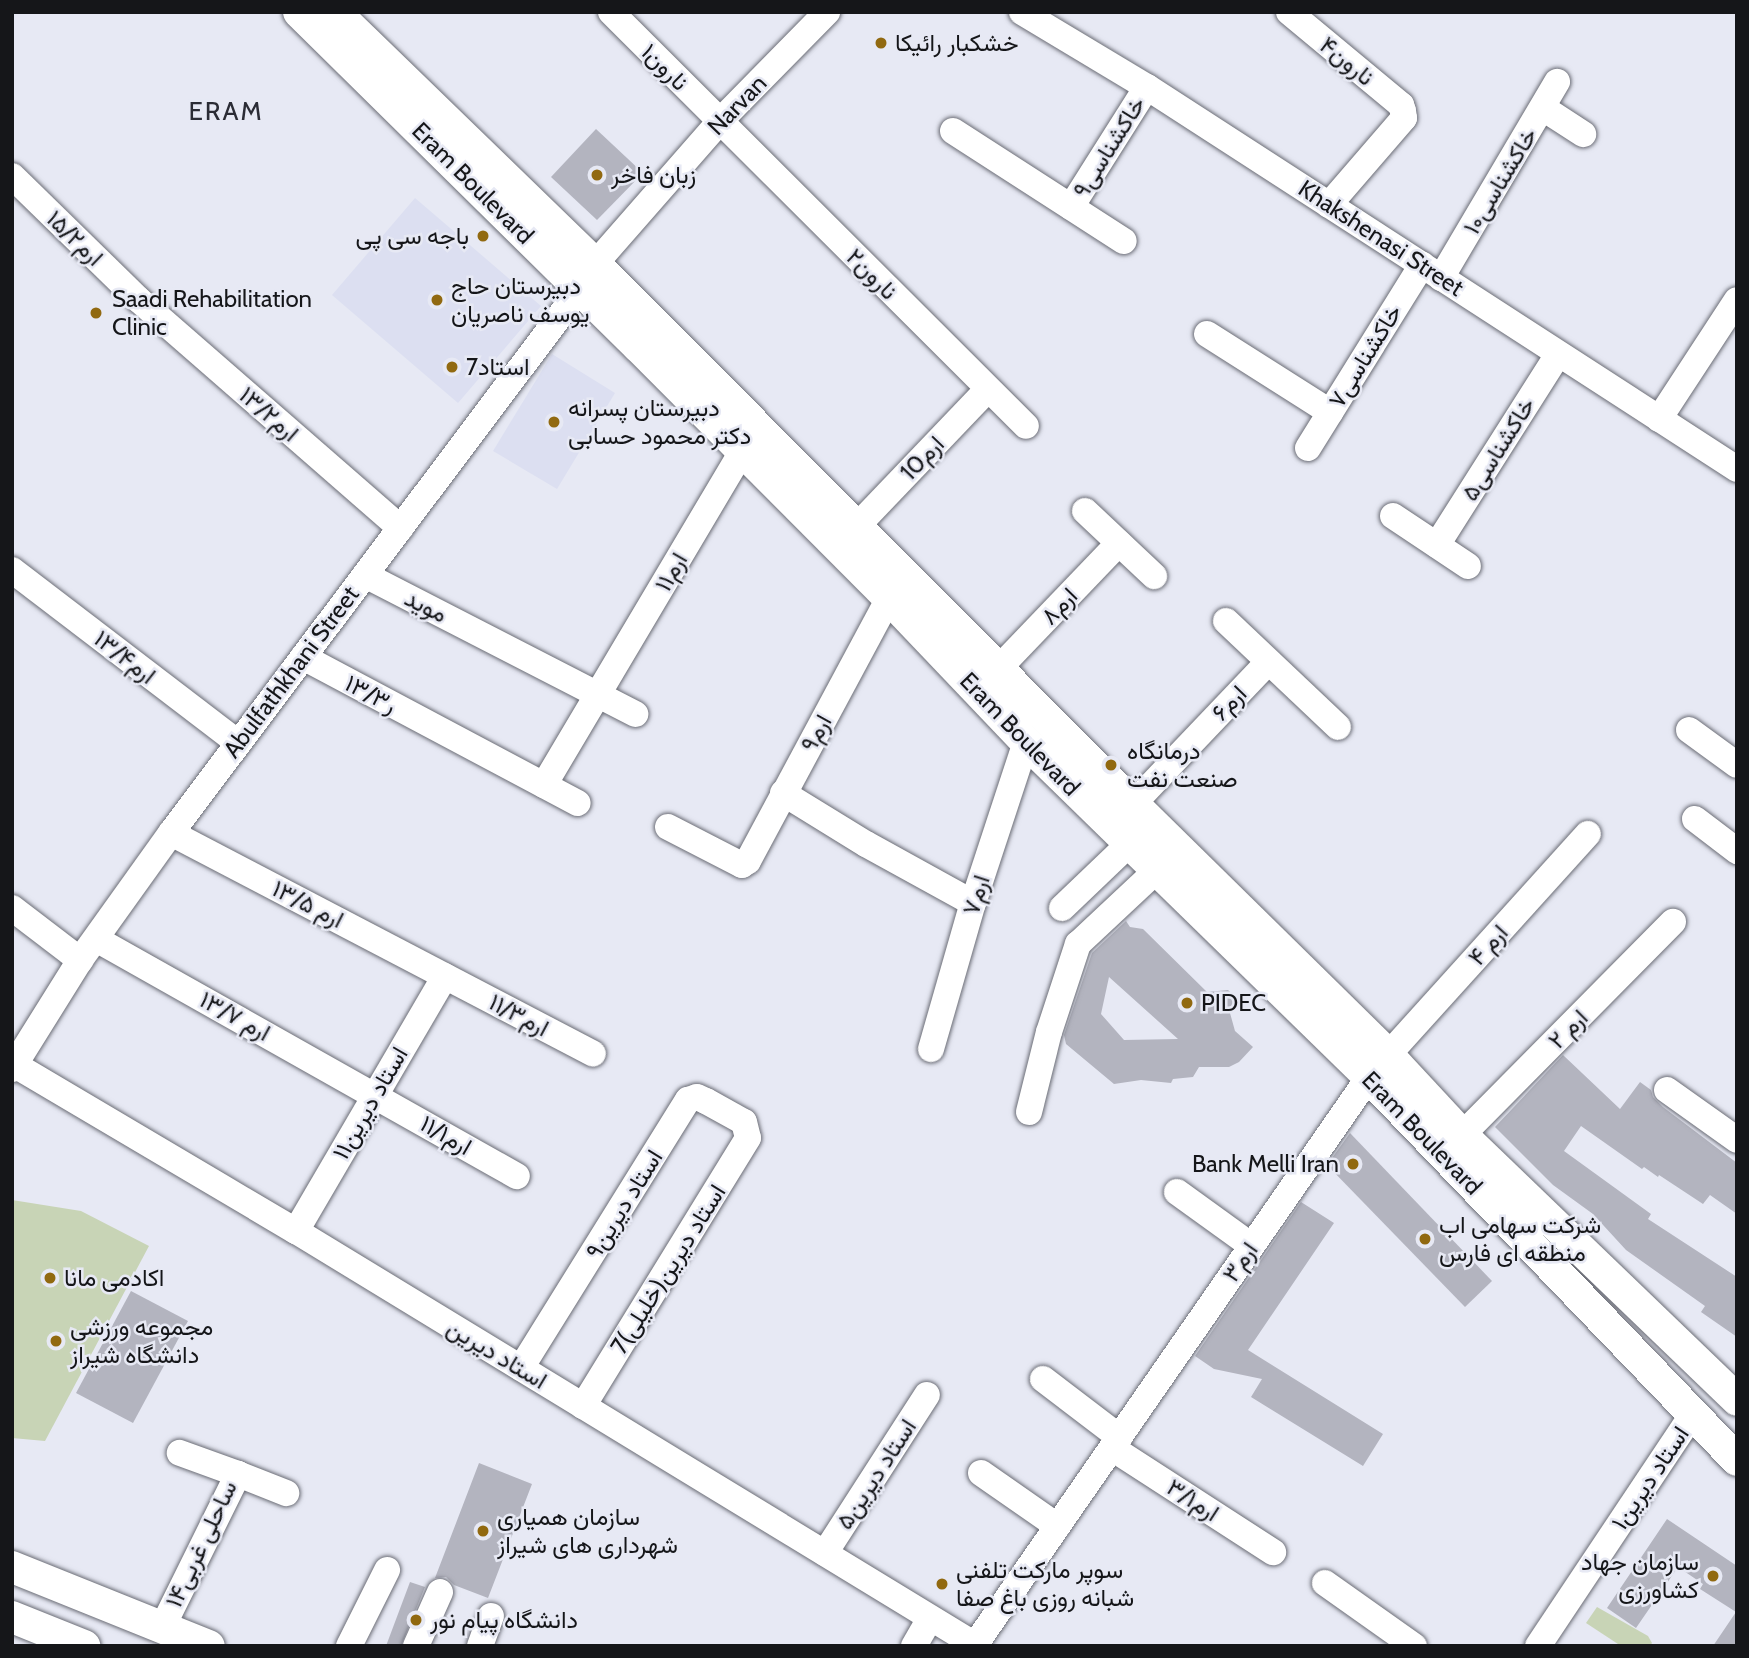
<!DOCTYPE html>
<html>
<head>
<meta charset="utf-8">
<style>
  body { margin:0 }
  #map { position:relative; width:1749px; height:1658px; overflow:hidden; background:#e7e9f4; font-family:Cabin,Vazirmatn,sans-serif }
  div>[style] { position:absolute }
  .built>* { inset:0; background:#dcdff1 }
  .green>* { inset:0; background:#c8d4b6 }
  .building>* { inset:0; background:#b3b4bf }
  .roads { filter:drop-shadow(0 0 2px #6a6c75) drop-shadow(0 0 2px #6a6c75) }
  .minor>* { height:26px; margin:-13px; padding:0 13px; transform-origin:13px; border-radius:13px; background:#fff }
  .major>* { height:32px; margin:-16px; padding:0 16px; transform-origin:16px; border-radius:16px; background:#fff }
  .dots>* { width:19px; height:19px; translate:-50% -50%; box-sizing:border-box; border:4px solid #e7e9f4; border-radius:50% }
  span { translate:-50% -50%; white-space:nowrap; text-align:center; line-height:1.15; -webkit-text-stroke:5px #e7e9f4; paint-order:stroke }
  .poi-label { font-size:24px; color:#151619 }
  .left { translate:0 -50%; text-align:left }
  .right { translate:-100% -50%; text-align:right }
  .street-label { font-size:24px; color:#151619 }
  .neighbourhood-label { font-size:26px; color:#2b2c35; letter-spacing:2px }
  .frame { position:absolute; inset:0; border:14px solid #151619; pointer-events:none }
</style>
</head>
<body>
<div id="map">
  <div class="built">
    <i style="clip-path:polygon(415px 198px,541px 306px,458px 403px,332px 295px)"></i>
    <i style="clip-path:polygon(552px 354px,615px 393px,557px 489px,493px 451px)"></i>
  </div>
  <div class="green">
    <i style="clip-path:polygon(12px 1200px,81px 1211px,149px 1246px,45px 1441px,12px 1438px)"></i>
    <i style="clip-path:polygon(1597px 1607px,1648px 1636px,1652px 1643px,1650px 1646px,1621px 1646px,1586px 1623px)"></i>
  </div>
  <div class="building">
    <i style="clip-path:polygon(596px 129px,643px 173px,597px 220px,551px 177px)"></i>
    <i style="clip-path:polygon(evenodd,1126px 921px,1130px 927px,1143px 929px,1207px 992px,1228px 990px,1238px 999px,1237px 1006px,1230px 1013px,1235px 1031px,1253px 1047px,1239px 1062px,1229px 1067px,1199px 1067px,1193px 1077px,1173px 1079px,1171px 1083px,1141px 1080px,1114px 1084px,1066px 1044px,1064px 1035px,1092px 953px,1126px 921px,1109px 977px,1178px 1039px,1124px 1040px,1101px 1014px,1109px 977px)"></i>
    <i style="clip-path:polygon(1563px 1055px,1620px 1109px,1640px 1082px,1651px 1090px,1653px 1097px,1663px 1107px,1737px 1163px,1737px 1214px,1710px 1195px,1703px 1204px,1659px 1175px,1658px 1177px,1644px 1167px,1642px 1169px,1581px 1126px,1564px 1151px,1651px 1214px,1648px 1219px,1737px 1277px,1737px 1337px,1701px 1312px,1705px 1306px,1626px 1250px,1593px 1214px,1553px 1185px,1495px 1127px)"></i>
    <i style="clip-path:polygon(1350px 1133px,1492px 1281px,1465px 1307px,1327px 1165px)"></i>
    <i style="clip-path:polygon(1301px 1202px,1334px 1223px,1248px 1350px,1383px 1434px,1363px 1466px,1251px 1397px,1262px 1379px,1214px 1369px,1195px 1356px)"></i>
    <i style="clip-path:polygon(131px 1291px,188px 1321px,133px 1423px,76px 1393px)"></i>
    <i style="clip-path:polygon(479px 1463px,532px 1484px,488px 1598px,454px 1585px,446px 1577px,435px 1578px)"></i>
    <i style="clip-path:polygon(1667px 1519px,1737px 1566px,1737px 1646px,1713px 1646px,1736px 1612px,1700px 1589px,1703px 1584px,1678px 1567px,1636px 1628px,1607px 1608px)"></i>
    <i style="clip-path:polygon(410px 1582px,425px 1587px,401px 1646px,386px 1646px)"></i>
  </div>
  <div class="roads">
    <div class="minor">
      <i style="left:611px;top:12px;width:586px;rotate:44.93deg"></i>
      <i style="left:1022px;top:12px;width:146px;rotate:31deg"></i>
      <i style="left:1147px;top:87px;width:703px;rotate:32.92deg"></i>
      <i style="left:1289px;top:12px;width:146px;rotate:39.7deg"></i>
      <i style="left:1401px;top:105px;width:6px;rotate:72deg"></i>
      <i style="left:1403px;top:111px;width:7px;rotate:82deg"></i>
      <i style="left:1404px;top:118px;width:115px;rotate:130.8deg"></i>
      <i style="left:1543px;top:108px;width:48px;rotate:33deg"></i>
      <i style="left:953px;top:131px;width:203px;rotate:32.8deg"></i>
      <i style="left:12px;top:176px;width:177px;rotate:44.3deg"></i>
      <i style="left:139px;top:300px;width:347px;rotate:41.1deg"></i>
      <i style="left:1071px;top:207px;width:142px;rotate:-57.7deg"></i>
      <i style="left:595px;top:264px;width:190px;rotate:-48.8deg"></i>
      <i style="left:720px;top:121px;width:153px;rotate:-45.5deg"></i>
      <i style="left:1441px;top:278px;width:228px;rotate:-59.4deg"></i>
      <i style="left:1207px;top:334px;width:146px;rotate:32.4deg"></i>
      <i style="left:1659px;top:419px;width:142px;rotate:-56.8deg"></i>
      <i style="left:1308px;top:448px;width:216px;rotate:-58.1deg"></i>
      <i style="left:1085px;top:511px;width:95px;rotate:43.3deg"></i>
      <i style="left:1393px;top:516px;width:90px;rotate:33.7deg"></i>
      <i style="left:857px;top:526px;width:188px;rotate:-46.3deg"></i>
      <i style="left:1437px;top:545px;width:226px;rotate:-57.6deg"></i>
      <i style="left:12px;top:570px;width:285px;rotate:37.4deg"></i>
      <i style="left:365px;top:575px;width:304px;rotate:27.2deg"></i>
      <i style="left:1226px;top:621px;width:154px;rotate:43.4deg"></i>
      <i style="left:303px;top:657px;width:311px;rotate:28deg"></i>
      <i style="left:999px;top:668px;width:173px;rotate:-46.2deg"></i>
      <i style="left:1689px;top:730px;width:59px;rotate:36.1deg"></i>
      <i style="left:544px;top:785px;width:388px;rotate:-59.3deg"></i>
      <i style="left:783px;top:793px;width:97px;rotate:31.6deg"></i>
      <i style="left:866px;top:844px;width:122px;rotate:28.9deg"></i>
      <i style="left:1133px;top:804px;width:196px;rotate:-46.4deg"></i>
      <i style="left:1695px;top:819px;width:53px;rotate:37.3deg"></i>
      <i style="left:668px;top:827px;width:83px;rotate:27.2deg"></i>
      <i style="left:742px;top:865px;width:7px;rotate:-34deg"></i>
      <i style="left:748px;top:861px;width:298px;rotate:-61.8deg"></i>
      <i style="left:171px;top:833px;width:476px;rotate:27.6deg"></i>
      <i style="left:12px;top:908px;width:86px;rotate:37.4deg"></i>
      <i style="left:1062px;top:908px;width:93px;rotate:-43.7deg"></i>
      <i style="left:96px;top:939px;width:483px;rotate:29.4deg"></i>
      <i style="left:931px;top:1049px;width:152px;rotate:-74deg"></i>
      <i style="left:973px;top:903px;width:169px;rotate:-71.8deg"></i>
      <i style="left:1388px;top:1055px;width:298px;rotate:-47.9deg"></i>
      <i style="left:15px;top:1065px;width:326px;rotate:30.6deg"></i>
      <i style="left:296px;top:1231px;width:797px;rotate:31.36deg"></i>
      <i style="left:12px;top:1069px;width:128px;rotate:-58deg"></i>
      <i style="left:80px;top:960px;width:156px;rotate:-54.4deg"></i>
      <i style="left:171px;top:833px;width:681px;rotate:-53.06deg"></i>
      <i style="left:1667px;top:1090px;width:86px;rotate:35.5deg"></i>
      <i style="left:1029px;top:1112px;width:82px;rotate:-76deg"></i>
      <i style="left:1049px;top:1032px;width:93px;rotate:-71.8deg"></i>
      <i style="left:1078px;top:944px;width:107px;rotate:-43.1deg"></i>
      <i style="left:1462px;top:1135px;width:300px;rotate:-45.3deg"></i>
      <i style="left:1177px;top:1192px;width:92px;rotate:35.8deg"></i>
      <i style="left:296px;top:1231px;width:295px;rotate:-59.7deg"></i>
      <i style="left:521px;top:1368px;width:316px;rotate:-58.1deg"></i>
      <i style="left:688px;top:1100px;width:9px;rotate:-18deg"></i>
      <i style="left:697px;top:1097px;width:10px;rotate:24deg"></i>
      <i style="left:706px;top:1101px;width:43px;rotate:28.9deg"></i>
      <i style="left:744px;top:1122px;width:16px;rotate:76deg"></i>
      <i style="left:748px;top:1138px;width:315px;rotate:121.6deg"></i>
      <i style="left:1043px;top:1379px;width:96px;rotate:37.3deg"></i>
      <i style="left:1112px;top:1448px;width:192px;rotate:32.9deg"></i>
      <i style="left:981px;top:1473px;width:93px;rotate:34.9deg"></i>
      <i style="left:238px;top:1474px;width:52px;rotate:21.6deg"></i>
      <i style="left:825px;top:1553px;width:188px;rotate:-57.2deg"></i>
      <i style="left:1325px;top:1583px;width:109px;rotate:35.3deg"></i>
      <i style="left:162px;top:1628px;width:172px;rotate:-63.7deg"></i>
      <i style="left:238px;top:1474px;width:62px;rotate:-160.1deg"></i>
      <i style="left:975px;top:1645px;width:691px;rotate:-55.25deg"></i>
      <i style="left:349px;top:1646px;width:85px;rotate:-63.4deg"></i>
      <i style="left:416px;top:1646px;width:59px;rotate:-66deg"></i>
      <i style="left:480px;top:1646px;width:32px;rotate:-70deg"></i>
      <i style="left:914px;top:1646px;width:32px;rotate:-60deg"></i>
      <i style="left:1538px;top:1646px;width:278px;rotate:-56.3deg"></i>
    </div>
    <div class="major">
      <i style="left:299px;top:12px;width:477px;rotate:44.6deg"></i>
      <i style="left:639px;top:347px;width:354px;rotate:45.1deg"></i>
      <i style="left:889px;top:598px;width:199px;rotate:46.4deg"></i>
      <i style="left:1026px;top:742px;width:479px;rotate:44.3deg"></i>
      <i style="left:1369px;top:1077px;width:531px;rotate:46.14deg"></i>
      <i style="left:335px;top:12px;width:362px;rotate:44.1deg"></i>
      <i style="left:595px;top:264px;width:762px;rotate:45.11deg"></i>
      <i style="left:1133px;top:804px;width:358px;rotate:44.5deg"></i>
      <i style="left:1388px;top:1055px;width:109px;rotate:47.2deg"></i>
      <i style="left:1462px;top:1135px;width:382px;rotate:43.9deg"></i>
      <i style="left:12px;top:1567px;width:212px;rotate:21.9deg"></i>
      <i style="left:12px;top:1617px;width:78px;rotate:21.9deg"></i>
    </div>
  </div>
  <div class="dots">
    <i style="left:881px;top:43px;background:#916910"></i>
    <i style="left:597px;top:175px;background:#916910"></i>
    <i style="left:483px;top:236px;background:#916910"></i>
    <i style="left:437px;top:300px;background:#916910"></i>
    <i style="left:96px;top:313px;background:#916910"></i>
    <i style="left:452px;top:367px;background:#916910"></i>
    <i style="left:554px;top:422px;background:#916910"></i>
    <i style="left:1111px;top:765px;background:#916910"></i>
    <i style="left:1187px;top:1003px;background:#916910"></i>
    <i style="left:1353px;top:1164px;background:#916910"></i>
    <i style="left:1425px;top:1239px;background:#916910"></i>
    <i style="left:50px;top:1278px;background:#916910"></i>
    <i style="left:56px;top:1341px;background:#916910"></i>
    <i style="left:483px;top:1531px;background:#916910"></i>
    <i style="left:1713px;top:1576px;background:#916910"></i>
    <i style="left:942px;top:1584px;background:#916910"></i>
    <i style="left:416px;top:1620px;background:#916910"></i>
  </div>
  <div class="poi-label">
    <span class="left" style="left:895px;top:43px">خشکبار رائیکا</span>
    <span class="left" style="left:611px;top:175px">زبان فاخر</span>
    <span class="right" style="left:469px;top:236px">باجه سی پی</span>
    <span class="left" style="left:451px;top:300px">دبیرستان حاج<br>یوسف ناصریان</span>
    <span class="left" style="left:112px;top:313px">Saadi Rehabilitation<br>Clinic</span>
    <span class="left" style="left:466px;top:367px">7استاد</span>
    <span class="left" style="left:568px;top:422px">دبیرستان پسرانه<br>دکتر محمود حسابی</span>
    <span class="left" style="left:1127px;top:765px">درمانگاه<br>صنعت نفت</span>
    <span class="left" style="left:1201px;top:1003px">PIDEC</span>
    <span class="right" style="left:1339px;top:1164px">Bank Melli Iran</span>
    <span class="left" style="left:1439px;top:1239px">شرکت سهامی اب<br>منطقه ای فارس</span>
    <span class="left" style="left:64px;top:1278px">اکادمی مانا</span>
    <span class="left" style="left:70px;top:1341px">مجموعه ورزشی<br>دانشگاه شیراز</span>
    <span class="left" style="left:497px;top:1531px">سازمان همیاری<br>شهرداری های شیراز</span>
    <span class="right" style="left:1699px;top:1576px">سازمان جهاد<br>کشاورزی</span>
    <span class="left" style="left:956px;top:1584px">سوپر مارکت تلفنی<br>شبانه روزی باغ صفا</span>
    <span class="left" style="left:430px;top:1620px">دانشگاه پیام نور</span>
  </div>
  <div class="street-label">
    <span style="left:1347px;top:61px;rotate:39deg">نارون۴</span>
    <span style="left:665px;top:67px;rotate:45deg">نارون۱</span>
    <span style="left:737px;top:105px;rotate:-46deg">Narvan</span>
    <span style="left:1109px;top:147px;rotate:-58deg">خاکشناسی۹</span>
    <span style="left:1500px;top:181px;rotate:-59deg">خاکشناسی۱۰</span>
    <span style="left:473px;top:183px;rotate:45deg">Eram Boulevard</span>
    <span style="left:75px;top:238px;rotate:44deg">۱۵/۲ارم</span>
    <span style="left:1381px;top:238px;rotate:33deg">Khakshenasi Street</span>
    <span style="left:872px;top:274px;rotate:45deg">نارون۲</span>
    <span style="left:1365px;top:356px;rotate:-58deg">خاکشناسی۷</span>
    <span style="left:269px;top:414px;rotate:41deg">۱۳/۲ارم</span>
    <span style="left:1498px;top:449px;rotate:-58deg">خاکشناسی۵</span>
    <span style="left:922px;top:458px;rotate:-46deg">ارم10</span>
    <span style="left:671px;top:572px;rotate:-60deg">ارم۱۱</span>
    <span style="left:426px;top:606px;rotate:27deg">موید</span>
    <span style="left:1059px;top:606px;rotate:-46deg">ارم۸</span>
    <span style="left:125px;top:657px;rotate:38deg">۱۳/۴ارم</span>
    <span style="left:291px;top:672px;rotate:-53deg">Abulfathkhani Street</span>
    <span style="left:371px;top:694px;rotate:28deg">۱۳/۳ر</span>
    <span style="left:1229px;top:703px;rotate:-46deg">ارم۶</span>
    <span style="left:816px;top:733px;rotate:-61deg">ارم۹</span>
    <span style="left:1020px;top:734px;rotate:46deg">Eram Boulevard</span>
    <span style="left:976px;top:895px;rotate:-72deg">ارم۷</span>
    <span style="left:308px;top:904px;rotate:27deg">۱۳/۵ ارم</span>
    <span style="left:1488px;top:945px;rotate:-48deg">ارم ۴</span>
    <span style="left:519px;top:1015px;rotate:28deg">۱۱/۳ارم</span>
    <span style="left:235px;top:1016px;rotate:29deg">۱۳/۷ ارم</span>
    <span style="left:1568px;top:1029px;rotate:-45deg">ارم ۲</span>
    <span style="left:370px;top:1103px;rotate:-60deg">استاد دیرین۱۱</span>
    <span style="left:1422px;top:1133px;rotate:46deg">Eram Boulevard</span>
    <span style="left:446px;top:1135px;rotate:30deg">۱۱/۱ارم</span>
    <span style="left:624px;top:1204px;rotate:-58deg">استاد دیرین۹</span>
    <span style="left:1240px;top:1262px;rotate:-55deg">ارم۳</span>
    <span style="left:668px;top:1269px;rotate:-58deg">7استاد دیرین(خلیلی)</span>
    <span style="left:497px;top:1354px;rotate:31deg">استاد دیرین</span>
    <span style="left:876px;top:1474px;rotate:-57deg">استاد دیرین۵</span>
    <span style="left:1650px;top:1478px;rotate:-56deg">استاد دیرین۱</span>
    <span style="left:1193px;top:1500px;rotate:33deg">۳/۱ارم</span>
    <span style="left:201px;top:1544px;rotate:-65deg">ساحلی غربی۱۴</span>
  </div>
  <div class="neighbourhood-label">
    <span style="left:226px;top:112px">ERAM</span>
  </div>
  <div class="frame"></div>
</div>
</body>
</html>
